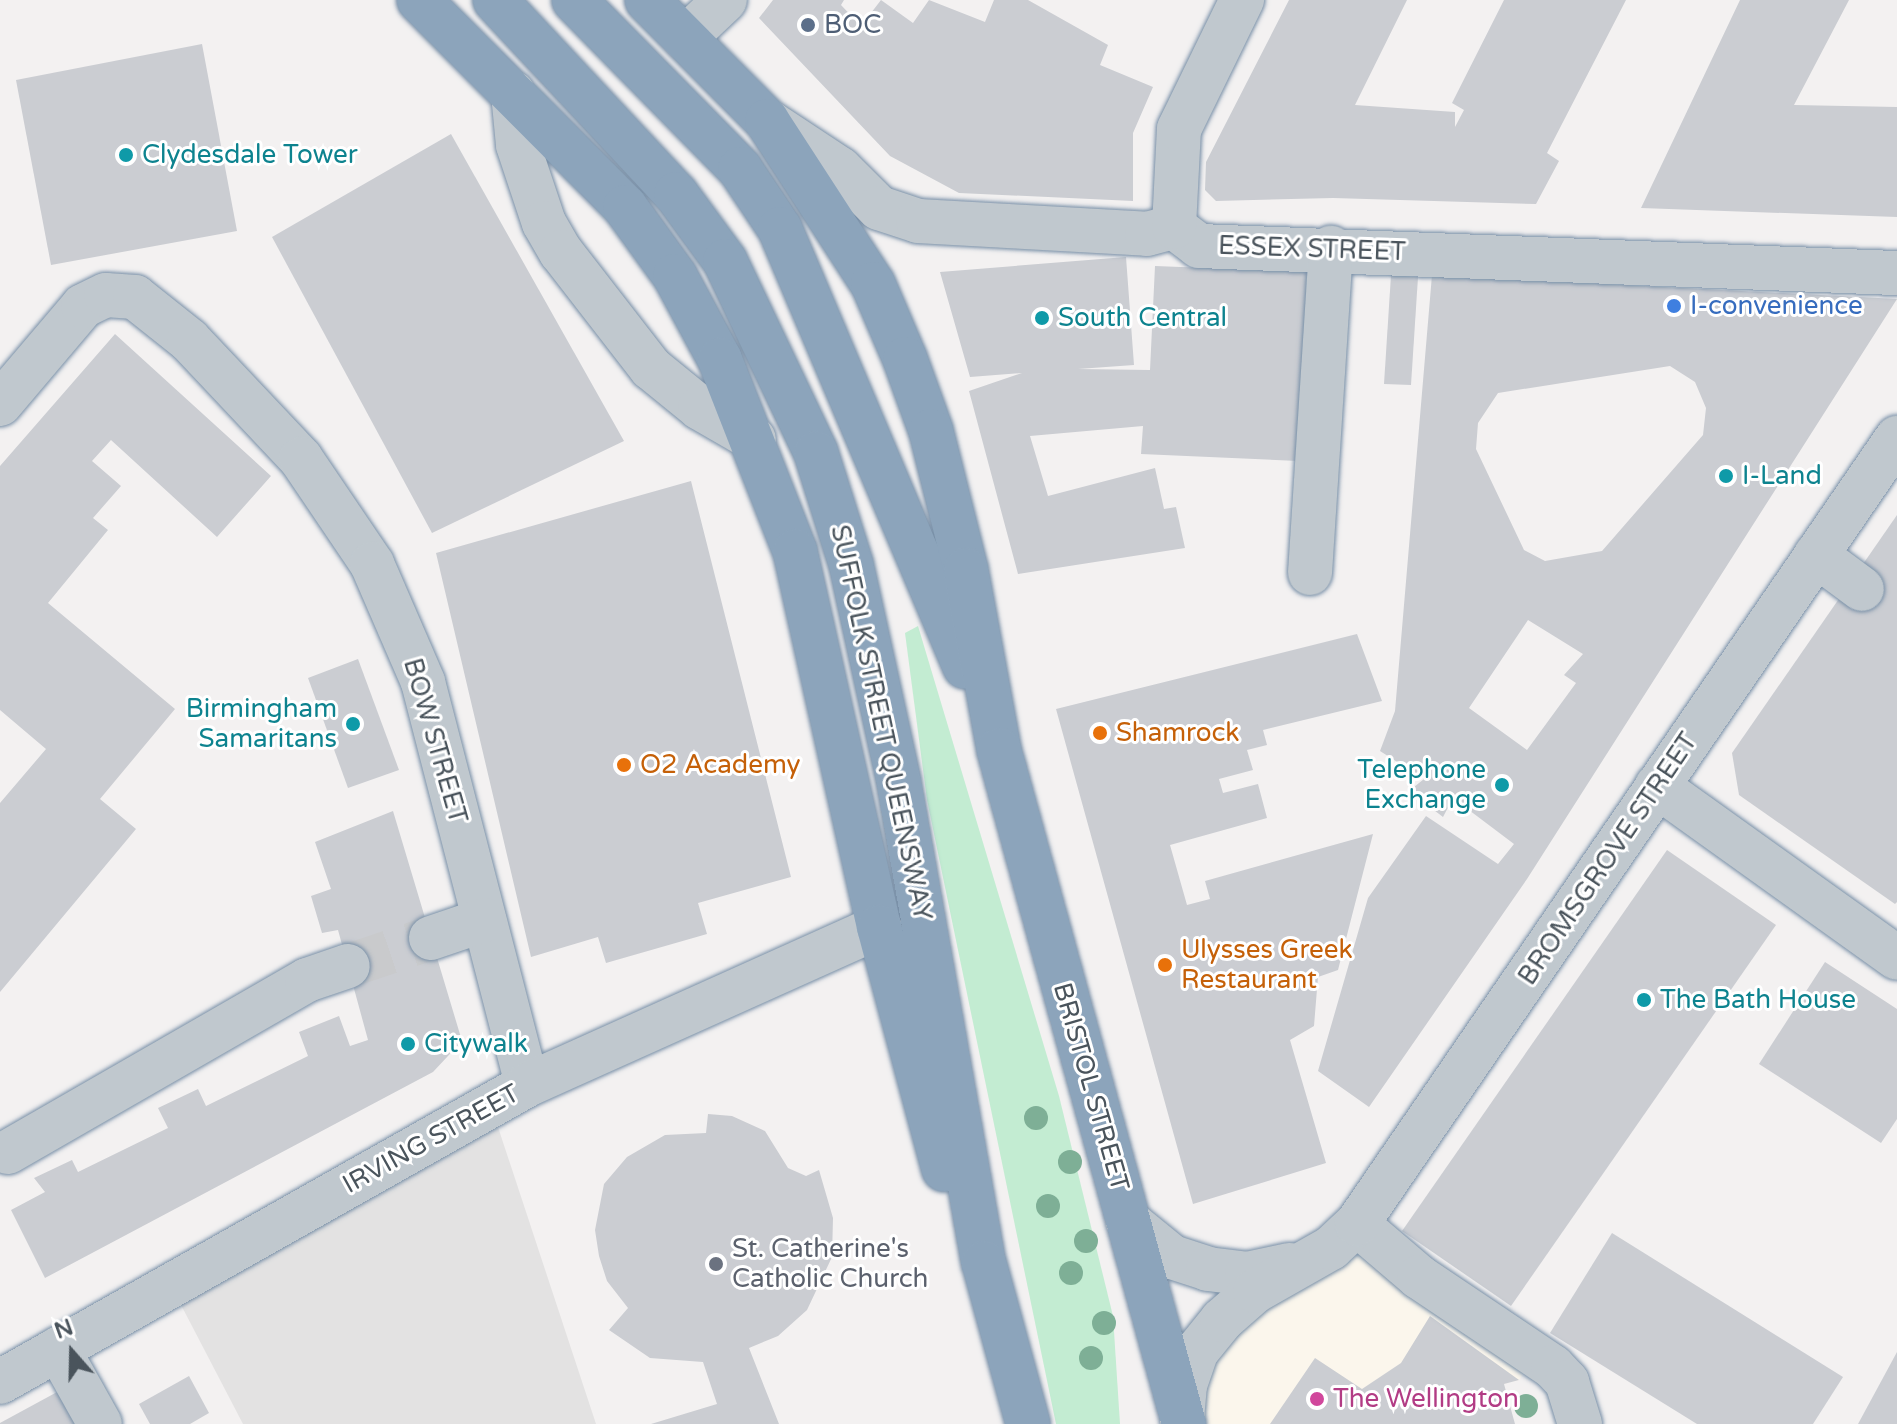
<!DOCTYPE html>
<html>
<head>
<meta charset="utf-8">
<style>
  body { margin:0 }
  #map { position:relative; width:1897px; height:1424px; overflow:hidden; background:#f3f1f1; font-family:"Varela Round",sans-serif }
  div>[style] { position:absolute }
  .commercial>* { inset:0; background:#fbf6ec }
  .education>* { inset:0; background:#e3e2e2 }
  .green>* { inset:0; background:#c3ecd2 }
  .building>* { inset:0; background:#cbcdd2 }
  .minor-tunnel>* { height:44px; margin-top:-22px; transform-origin:0; background:repeating-linear-gradient(90deg,#c9cacc 0 44px,transparent 0 66px) }
  .roads { filter:drop-shadow(0 0 2px #788fa7) drop-shadow(0 0 2px #788fa7) }
  .minor>* { height:44px; margin:-22px; padding:0 22px; transform-origin:22px; border-radius:22px; background:#c0c8ce }
  .highway>* { height:44px; margin:-22px; padding:0 22px; transform-origin:22px; border-radius:22px; background:#8ca4bb }
  .trees>* { width:24px; height:24px; margin:-12px; border-radius:50%; background:#7eaf96 }
  .dots>* { width:22px; height:22px; translate:-50% -50%; box-sizing:border-box; border:4px solid #fff; border-radius:50% }
  span { translate:-50% -50%; white-space:nowrap; text-align:center; line-height:1.15; -webkit-text-stroke:6px #fff; paint-order:stroke }
  .service-label { font-size:26px; color:#4e5e75 }
  .left { translate:0 -50%; text-align:left }
  .culture-label { font-size:26px; color:#0d838f }
  .right { translate:-100% -50%; text-align:right }
  .street-label { font-size:26px; color:#4a545c }
  .shop-label { font-size:26px; color:#366cbe }
  .food-label { font-size:26px; color:#c56008 }
  .worship-label { font-size:26px; color:#5b616d }
  .hotel-label { font-size:26px; color:#b23c85 }
  .north { position:absolute; left:32px; top:1312px; width:80px; height:80px; -webkit-text-stroke:6px #fff; paint-order:stroke; rotate:340deg; font-size:22px; font-weight:700; line-height:32px; text-align:center; color:#4a545c }
  .north::after { content:''; display:block; margin:auto; width:28px; height:36px; background:#4a545c; clip-path:polygon(50% 0,100% 100%,50% 72%,0 100%) }
</style>
</head>
<body>
<div id="map">
  <div class="commercial">
    <i style="clip-path:polygon(1357px 1224px,1536px 1355px,1519px 1380px,1396px 1412px,1399px 1424px,1184px 1424px,1197px 1351px)"></i>
  </div>
  <div class="education">
    <i style="clip-path:polygon(496px 1121px,596px 1424px,243px 1424px,180px 1303px)"></i>
  </div>
  <div class="green">
    <i style="clip-path:polygon(918px 626px,1059px 1096px,1113px 1316px,1120px 1424px,1056px 1424px,927px 800px,905px 633px)"></i>
  </div>
  <div class="building">
    <i style="clip-path:polygon(773px 0,844px 0,841px 5px,861px 26px,881px 0,913px 23px,929px 0,985px 22px,994px 0,1028px 0,1108px 45px,1100px 65px,1153px 87px,1133px 133px,1133px 201px,959px 193px,890px 156px,759px 18px)"></i>
    <i style="clip-path:polygon(1289px 0,1407px 0,1355px 105px,1455px 112px,1455px 127px,1464px 110px,1452px 103px,1504px 0,1626px 0,1547px 153px,1559px 161px,1536px 204px,1333px 198px,1216px 201px,1205px 190px,1206px 162px)"></i>
    <i style="clip-path:polygon(1740px 0,1849px 0,1794px 105px,1897px 107px,1897px 217px,1641px 208px)"></i>
    <i style="clip-path:polygon(202px 44px,237px 231px,51px 265px,16px 80px)"></i>
    <i style="clip-path:polygon(451px 134px,624px 441px,432px 533px,272px 237px)"></i>
    <i style="clip-path:polygon(1126px 257px,1134px 365px,1078px 369px,1150px 370px,1155px 266px,1307px 272px,1298px 461px,1141px 454px,1143px 426px,1030px 436px,1048px 496px,1155px 468px,1164px 509px,1176px 507px,1185px 548px,1018px 574px,969px 391px,1022px 373px,970px 377px,940px 272px)"></i>
    <i style="clip-path:polygon(1391px 275px,1418px 277px,1411px 385px,1384px 384px)"></i>
    <i style="clip-path:polygon(evenodd,1432px 275px,1897px 299px,1527px 879px,1369px 1107px,1318px 1071px,1368px 898px,1426px 816px,1498px 864px,1514px 844px,1453px 798px,1443px 817px,1409px 791px,1424px 779px,1380px 751px,1395px 711px,1432px 275px,1670px 366px,1695px 382px,1706px 408px,1703px 435px,1602px 551px,1545px 561px,1524px 550px,1476px 449px,1478px 423px,1498px 393px,1670px 366px,1432px 275px,1528px 620px,1583px 654px,1564px 675px,1576px 683px,1527px 750px,1469px 708px,1528px 620px)"></i>
    <i style="clip-path:polygon(115px 334px,271px 476px,217px 537px,111px 440px,92px 461px,121px 486px,93px 518px,108px 530px,48px 603px,175px 709px,100px 799px,136px 829px,0 992px,0 803px,46px 749px,0 710px,0 466px)"></i>
    <i style="clip-path:polygon(691px 481px,791px 877px,698px 903px,707px 934px,606px 963px,598px 937px,531px 957px,436px 553px)"></i>
    <i style="clip-path:polygon(1897px 515px,1897px 902px,1895px 904px,1739px 795px,1732px 753px)"></i>
    <i style="clip-path:polygon(1357px 634px,1382px 701px,1263px 730px,1267px 745px,1247px 750px,1253px 770px,1219px 779px,1223px 793px,1258px 784px,1267px 818px,1170px 845px,1187px 905px,1210px 899px,1205px 881px,1373px 834px,1338px 970px,1318px 977px,1314px 1026px,1290px 1040px,1326px 1163px,1193px 1204px,1056px 709px)"></i>
    <i style="clip-path:polygon(358px 659px,399px 770px,348px 788px,308px 678px)"></i>
    <i style="clip-path:polygon(393px 811px,462px 1041px,433px 1072px,45px 1278px,11px 1210px,45px 1192px,34px 1178px,72px 1160px,78px 1172px,168px 1128px,158px 1108px,198px 1089px,206px 1106px,308px 1056px,299px 1032px,339px 1016px,350px 1046px,368px 1040px,338px 930px,322px 933px,311px 896px,331px 889px,315px 842px)"></i>
    <i style="clip-path:polygon(1667px 850px,1776px 925px,1511px 1306px,1402px 1231px)"></i>
    <i style="clip-path:polygon(1825px 962px,1897px 1009px,1897px 1119px,1881px 1143px,1759px 1064px)"></i>
    <i style="clip-path:polygon(708px 1114px,732px 1116px,765px 1131px,788px 1168px,806px 1176px,819px 1170px,833px 1218px,832px 1257px,807px 1310px,778px 1336px,749px 1348px,779px 1424px,651px 1424px,717px 1404px,703px 1362px,650px 1358px,609px 1330px,628px 1308px,607px 1281px,599px 1256px,595px 1230px,604px 1184px,627px 1157px,665px 1135px,706px 1133px)"></i>
    <i style="clip-path:polygon(1612px 1233px,1843px 1377px,1813px 1424px,1697px 1424px,1550px 1333px)"></i>
    <i style="clip-path:polygon(1430px 1316px,1519px 1380px,1504px 1384px,1515px 1424px,1270px 1424px,1315px 1358px,1362px 1389px,1401px 1363px)"></i>
    <i style="clip-path:polygon(1897px 1352px,1897px 1424px,1858px 1424px)"></i>
    <i style="clip-path:polygon(189px 1376px,209px 1413px,190px 1424px,150px 1424px,139px 1404px)"></i>
    <i style="clip-path:polygon(70px 1385px,91px 1424px,0 1424px,0 1423px)"></i>
  </div>
  <div class="minor-tunnel">
    <i style="left:348px;top:966px;width:88px;rotate:-18.6deg"></i>
  </div>
  <div class="roads">
    <div class="minor">
      <i style="left:685px;top:38px;width:55px;rotate:-43.5deg"></i>
      <i style="left:513px;top:93px;width:52px;rotate:84.5deg"></i>
      <i style="left:518px;top:145px;width:82px;rotate:71.6deg"></i>
      <i style="left:544px;top:223px;width:34px;rotate:60deg"></i>
      <i style="left:561px;top:252px;width:147px;rotate:52.2deg"></i>
      <i style="left:651px;top:368px;width:63px;rotate:39.2deg"></i>
      <i style="left:700px;top:408px;width:62px;rotate:29.9deg"></i>
      <i style="left:767px;top:121px;width:87px;rotate:33.3deg"></i>
      <i style="left:840px;top:169px;width:55px;rotate:45deg"></i>
      <i style="left:879px;top:208px;width:41px;rotate:18.4deg"></i>
      <i style="left:918px;top:221px;width:229px;rotate:3.2deg"></i>
      <i style="left:1147px;top:234px;width:28px;rotate:-15deg"></i>
      <i style="left:1174px;top:227px;width:31px;rotate:37deg"></i>
      <i style="left:1199px;top:246px;width:699px;rotate:2.22deg"></i>
      <i style="left:1174px;top:227px;width:98px;rotate:-87.1deg"></i>
      <i style="left:1179px;top:129px;width:144px;rotate:-64deg"></i>
      <i style="left:0;top:404px;width:128px;rotate:-49.7deg"></i>
      <i style="left:83px;top:306px;width:25px;rotate:-26deg"></i>
      <i style="left:106px;top:295px;width:29px;rotate:4deg"></i>
      <i style="left:135px;top:297px;width:69px;rotate:38.5deg"></i>
      <i style="left:189px;top:340px;width:163px;rotate:46.7deg"></i>
      <i style="left:301px;top:459px;width:127px;rotate:55.9deg"></i>
      <i style="left:372px;top:564px;width:129px;rotate:66.6deg"></i>
      <i style="left:423px;top:682px;width:416px;rotate:75.5deg"></i>
      <i style="left:1816px;top:555px;width:57px;rotate:36.5deg"></i>
      <i style="left:1310px;top:573px;width:326px;rotate:-86.3deg"></i>
      <i style="left:1657px;top:786px;width:295px;rotate:35.6deg"></i>
      <i style="left:431px;top:938px;width:56px;rotate:-18.8deg"></i>
      <i style="left:8px;top:1152px;width:345px;rotate:-29.9deg"></i>
      <i style="left:307px;top:980px;width:43px;rotate:-18.9deg"></i>
      <i style="left:1128px;top:1221px;width:57px;rotate:39.3deg"></i>
      <i style="left:1172px;top:1257px;width:38px;rotate:18deg"></i>
      <i style="left:1208px;top:1269px;width:39px;rotate:7deg"></i>
      <i style="left:1247px;top:1274px;width:43px;rotate:-12.1deg"></i>
      <i style="left:1357px;top:1224px;width:82px;rotate:40.5deg"></i>
      <i style="left:1419px;top:1277px;width:161px;rotate:33.9deg"></i>
      <i style="left:1553px;top:1367px;width:21px;rotate:47deg"></i>
      <i style="left:1567px;top:1382px;width:44px;rotate:72.8deg"></i>
      <i style="left:58px;top:1349px;width:86px;rotate:60.8deg"></i>
      <i style="left:0;top:1382px;width:605px;rotate:-29.4deg"></i>
      <i style="left:527px;top:1085px;width:386px;rotate:-24.2deg"></i>
      <i style="left:1182px;top:1419px;width:34px;rotate:-85deg"></i>
      <i style="left:1185px;top:1385px;width:36px;rotate:-71deg"></i>
      <i style="left:1197px;top:1351px;width:40px;rotate:-51deg"></i>
      <i style="left:1222px;top:1320px;width:44px;rotate:-41.3deg"></i>
      <i style="left:1255px;top:1291px;width:87px;rotate:-29.5deg"></i>
      <i style="left:1331px;top:1248px;width:35px;rotate:-43deg"></i>
      <i style="left:1357px;top:1224px;width:954px;rotate:-55.51deg"></i>
    </div>
    <div class="highway">
      <i style="left:419px;top:0;width:292px;rotate:45.1deg"></i>
      <i style="left:625px;top:207px;width:85px;rotate:54.1deg"></i>
      <i style="left:675px;top:276px;width:95px;rotate:61.8deg"></i>
      <i style="left:720px;top:360px;width:205px;rotate:68.6deg"></i>
      <i style="left:795px;top:551px;width:385px;rotate:77.4deg"></i>
      <i style="left:879px;top:927px;width:251px;rotate:75deg"></i>
      <i style="left:495px;top:0;width:265px;rotate:47deg"></i>
      <i style="left:676px;top:194px;width:83px;rotate:53.8deg"></i>
      <i style="left:725px;top:261px;width:212px;rotate:64.6deg"></i>
      <i style="left:816px;top:453px;width:116px;rotate:72.5deg"></i>
      <i style="left:851px;top:564px;width:224px;rotate:77.6deg"></i>
      <i style="left:899px;top:783px;width:487px;rotate:80deg"></i>
      <i style="left:984px;top:1263px;width:167px;rotate:74.7deg"></i>
      <i style="left:574px;top:0;width:237px;rotate:45.5deg"></i>
      <i style="left:740px;top:169px;width:72px;rotate:56.3deg"></i>
      <i style="left:780px;top:229px;width:475px;rotate:67.1deg"></i>
      <i style="left:647px;top:0;width:170px;rotate:45.2deg"></i>
      <i style="left:767px;top:121px;width:194px;rotate:57deg"></i>
      <i style="left:873px;top:284px;width:82px;rotate:66.9deg"></i>
      <i style="left:905px;top:359px;width:77px;rotate:70.1deg"></i>
      <i style="left:931px;top:431px;width:143px;rotate:75.9deg"></i>
      <i style="left:966px;top:570px;width:183px;rotate:79.6deg"></i>
      <i style="left:999px;top:750px;width:699px;rotate:74.65deg"></i>
    </div>
  </div>
  <div class="trees">
    <i style="left:1036px;top:1118px"></i>
    <i style="left:1070px;top:1162px"></i>
    <i style="left:1048px;top:1206px"></i>
    <i style="left:1086px;top:1241px"></i>
    <i style="left:1071px;top:1273px"></i>
    <i style="left:1104px;top:1323px"></i>
    <i style="left:1091px;top:1358px"></i>
    <i style="left:1526px;top:1406px"></i>
  </div>
  <div class="dots">
    <i style="left:808px;top:25px;background:#5c6f8a"></i>
    <i style="left:126px;top:155px;background:#0f9aa8"></i>
    <i style="left:1674px;top:306px;background:#3f7fe0"></i>
    <i style="left:1042px;top:318px;background:#0f9aa8"></i>
    <i style="left:1726px;top:476px;background:#0f9aa8"></i>
    <i style="left:353px;top:724px;background:#0f9aa8"></i>
    <i style="left:1100px;top:733px;background:#e8710a"></i>
    <i style="left:624px;top:765px;background:#e8710a"></i>
    <i style="left:1502px;top:785px;background:#0f9aa8"></i>
    <i style="left:1165px;top:965px;background:#e8710a"></i>
    <i style="left:1644px;top:1000px;background:#0f9aa8"></i>
    <i style="left:408px;top:1044px;background:#0f9aa8"></i>
    <i style="left:716px;top:1264px;background:#6b7280"></i>
    <i style="left:1317px;top:1399px;background:#d1479c"></i>
  </div>
  <div class="service-label">
    <span class="left" style="left:824px;top:25px">BOC</span>
  </div>
  <div class="culture-label">
    <span class="left" style="left:142px;top:155px">Clydesdale Tower</span>
    <span class="left" style="left:1058px;top:318px">South Central</span>
    <span class="left" style="left:1742px;top:476px">I-Land</span>
    <span class="right" style="left:337px;top:724px">Birmingham<br>Samaritans</span>
    <span class="right" style="left:1486px;top:785px">Telephone<br>Exchange</span>
    <span class="left" style="left:1660px;top:1000px">The Bath House</span>
    <span class="left" style="left:424px;top:1044px">Citywalk</span>
  </div>
  <div class="street-label">
    <span style="left:1312px;top:249px;rotate:2deg">ESSEX STREET</span>
    <span style="left:881px;top:723px;rotate:78deg">SUFFOLK STREET QUEENSWAY</span>
    <span style="left:435px;top:741px;rotate:74deg">BOW STREET</span>
    <span style="left:1608px;top:859px;rotate:-56deg">BROMSGROVE STREET</span>
    <span style="left:1091px;top:1087px;rotate:74deg">BRISTOL STREET</span>
    <span style="left:431px;top:1139px;rotate:-29deg">IRVING STREET</span>
  </div>
  <div class="shop-label">
    <span class="left" style="left:1690px;top:306px">I-convenience</span>
  </div>
  <div class="food-label">
    <span class="left" style="left:1116px;top:733px">Shamrock</span>
    <span class="left" style="left:640px;top:765px">O2 Academy</span>
    <span class="left" style="left:1181px;top:965px">Ulysses Greek<br>Restaurant</span>
  </div>
  <div class="worship-label">
    <span class="left" style="left:732px;top:1264px">St. Catherine's<br>Catholic Church</span>
  </div>
  <div class="hotel-label">
    <span class="left" style="left:1333px;top:1399px">The Wellington</span>
  </div>
  <div class="north">N</div>
</div>
</body>
</html>
